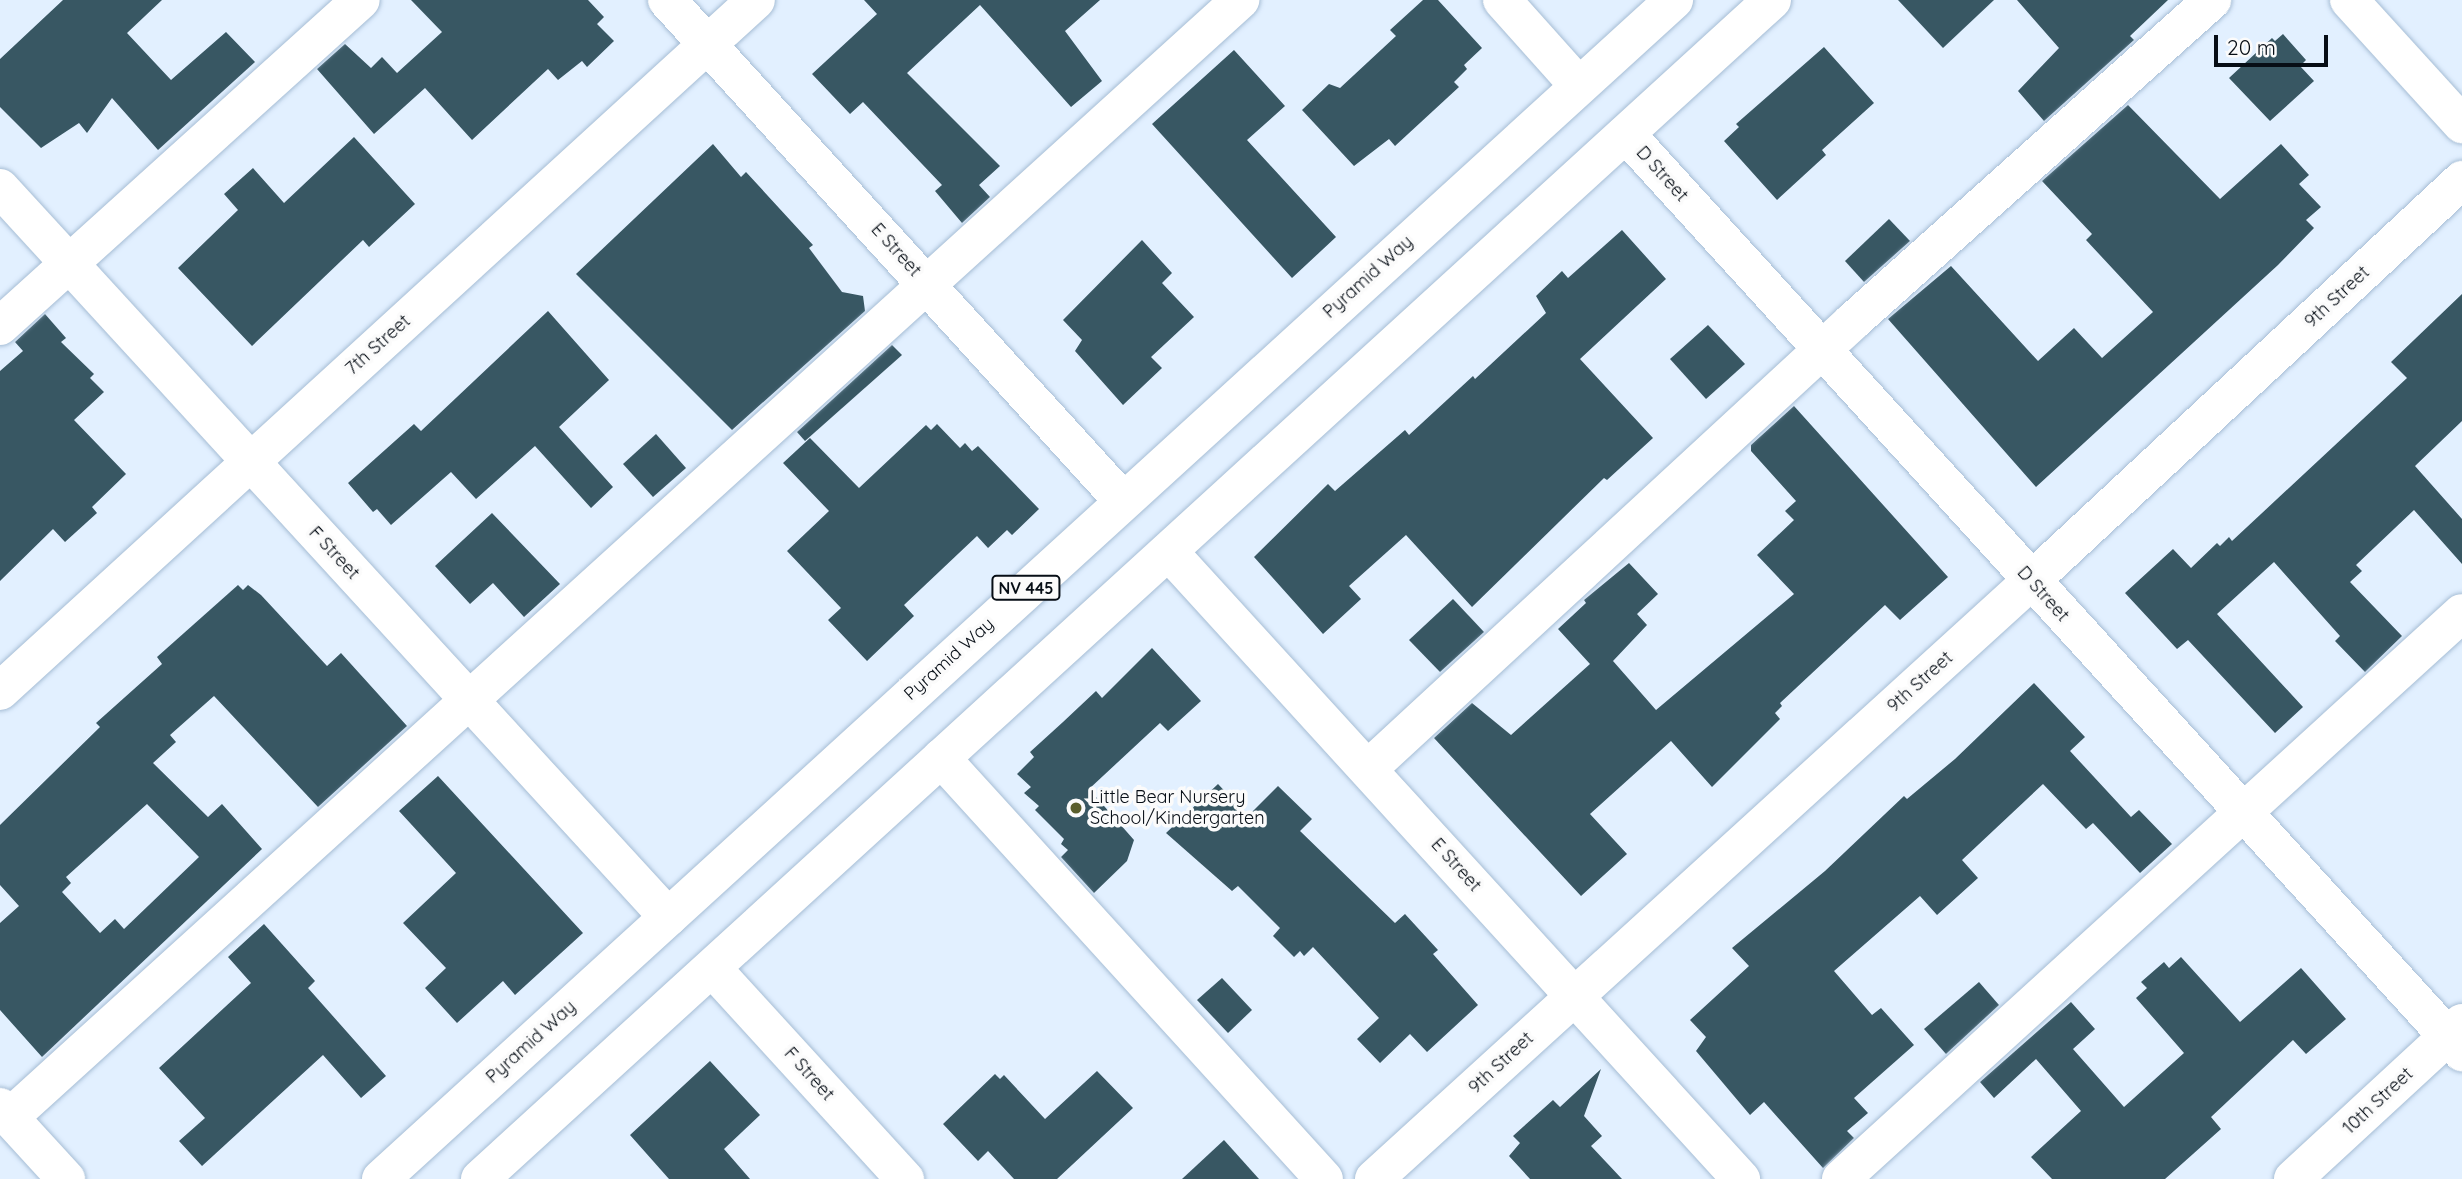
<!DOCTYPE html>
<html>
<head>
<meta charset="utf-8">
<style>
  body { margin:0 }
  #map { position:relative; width:2462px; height:1179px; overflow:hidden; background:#e2f0ff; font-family:Quicksand,sans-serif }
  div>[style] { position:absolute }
  .building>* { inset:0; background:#385763 }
  .roads { filter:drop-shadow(0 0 2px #a6bdd5) drop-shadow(0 0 2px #a6bdd5) }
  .minor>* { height:38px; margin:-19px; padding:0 19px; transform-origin:19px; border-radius:19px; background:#fff }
  .major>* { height:38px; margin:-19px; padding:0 19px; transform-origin:19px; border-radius:19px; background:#fff }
  .dots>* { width:19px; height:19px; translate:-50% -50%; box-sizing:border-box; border:4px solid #fbfbfb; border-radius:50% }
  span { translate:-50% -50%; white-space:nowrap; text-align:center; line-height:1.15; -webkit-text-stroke:7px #fbfbfb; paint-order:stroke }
  .shield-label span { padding:2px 5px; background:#fbfbfb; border:2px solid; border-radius:5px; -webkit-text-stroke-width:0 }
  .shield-label { font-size:16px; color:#070e16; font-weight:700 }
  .street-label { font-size:18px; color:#070e16 }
  .poi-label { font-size:18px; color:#070e16 }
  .left { translate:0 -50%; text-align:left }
  .scale { position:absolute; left:2214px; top:35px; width:114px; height:32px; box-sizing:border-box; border:4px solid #070e16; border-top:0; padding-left:9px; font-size:21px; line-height:24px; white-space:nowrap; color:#070e16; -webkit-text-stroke:5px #fbfbfb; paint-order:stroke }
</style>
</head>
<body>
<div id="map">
  <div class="building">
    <i style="clip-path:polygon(63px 0,162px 0,127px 33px,171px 80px,226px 32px,255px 62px,158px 150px,112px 98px,87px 133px,79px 123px,41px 148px,0 107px,0 59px)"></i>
    <i style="clip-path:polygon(411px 0,588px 0,604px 17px,597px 24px,614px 41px,587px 67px,582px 61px,558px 80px,548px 69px,472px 140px,425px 88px,374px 134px,317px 69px,345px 44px,371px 68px,382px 57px,397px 73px,442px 32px)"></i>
    <i style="clip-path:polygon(864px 0,1100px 0,1065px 31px,1102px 81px,1071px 107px,980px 5px,907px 73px,1000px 166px,979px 185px,990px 197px,962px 223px,935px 191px,942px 185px,863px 102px,850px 114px,812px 74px,877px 14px)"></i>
    <i style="clip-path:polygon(1423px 0,1438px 0,1482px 48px,1464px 65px,1467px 69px,1454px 82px,1459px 87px,1395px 146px,1389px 139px,1354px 166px,1302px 110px,1329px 84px,1340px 88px,1396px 36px,1390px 30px)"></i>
    <i style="clip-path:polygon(1898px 0,1994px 0,1943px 48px)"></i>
    <i style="clip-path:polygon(2017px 0,2168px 0,2130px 36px,2134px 40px,2044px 121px,2018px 91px,2059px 48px)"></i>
    <i style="clip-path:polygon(2283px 34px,2306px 60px,2300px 66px,2314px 81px,2270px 121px,2229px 78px,2272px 38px,2275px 41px)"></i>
    <i style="clip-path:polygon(1824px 47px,1874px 103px,1822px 150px,1826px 155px,1777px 200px,1724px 141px,1739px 127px,1736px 124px)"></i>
    <i style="clip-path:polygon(1234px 50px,1285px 106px,1247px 140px,1336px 237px,1292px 278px,1152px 124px)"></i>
    <i style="clip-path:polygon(2128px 105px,2220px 199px,2281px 144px,2309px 175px,2299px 184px,2321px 207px,2306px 220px,2314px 228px,2278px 265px,2036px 487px,1888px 319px,1951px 266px,2038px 361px,2074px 328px,2102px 358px,2153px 312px,2086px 240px,2092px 234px,2042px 181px)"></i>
    <i style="clip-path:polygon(354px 137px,415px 204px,369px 247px,363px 240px,252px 346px,178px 268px,238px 210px,224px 194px,253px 168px,284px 203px)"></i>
    <i style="clip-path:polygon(713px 144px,741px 177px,746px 172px,813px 245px,809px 248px,842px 292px,863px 296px,865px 311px,732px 430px,576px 274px)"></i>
    <i style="clip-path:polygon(1889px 219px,1910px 241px,1864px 282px,1845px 261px)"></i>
    <i style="clip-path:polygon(1622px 230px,1666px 279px,1580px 359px,1653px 438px,1607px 480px,1604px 478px,1472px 607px,1406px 535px,1349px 586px,1361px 599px,1323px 634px,1254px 557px,1328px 484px,1335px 491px,1405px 430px,1409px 435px,1473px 376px,1475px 379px,1546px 313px,1536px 296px,1562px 271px,1568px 278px)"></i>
    <i style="clip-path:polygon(1142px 240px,1172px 273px,1162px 283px,1194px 317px,1151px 357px,1162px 368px,1123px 405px,1075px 351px,1082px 340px,1063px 320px)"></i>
    <i style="clip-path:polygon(2462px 294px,2462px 421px,2415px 466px,2462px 519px,2462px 564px,2414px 510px,2356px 565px,2362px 571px,2350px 582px,2402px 636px,2365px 672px,2335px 641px,2340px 636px,2274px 562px,2217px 614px,2303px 707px,2275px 733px,2188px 640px,2177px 649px,2125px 593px,2173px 549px,2191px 568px,2217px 543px,2220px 546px,2229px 537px,2232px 541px,2407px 378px,2391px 362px)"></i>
    <i style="clip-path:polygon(548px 311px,609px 380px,559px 427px,613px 487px,591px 508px,535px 446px,476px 499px,451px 472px,391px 525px,377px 509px,373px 512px,348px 483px,414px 424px,421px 431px)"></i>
    <i style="clip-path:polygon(45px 314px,66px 338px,61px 342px,94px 374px,90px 378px,104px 392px,74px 420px,126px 474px,92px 507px,97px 513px,65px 542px,53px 529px,0 581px,0 371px,23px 351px,15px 342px)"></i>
    <i style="clip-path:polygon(1708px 325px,1745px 364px,1706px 399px,1670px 359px)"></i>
    <i style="clip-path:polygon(892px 345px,902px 355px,805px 441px,797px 432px)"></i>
    <i style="clip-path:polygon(1794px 406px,1948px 577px,1900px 620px,1885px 605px,1780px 703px,1782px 706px,1775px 713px,1780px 719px,1712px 787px,1671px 741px,1590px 814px,1627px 854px,1581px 896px,1434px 738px,1472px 703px,1511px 735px,1590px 664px,1558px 629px,1586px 603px,1584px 600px,1629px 563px,1658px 594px,1637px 614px,1647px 625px,1613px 661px,1656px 710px,1794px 594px,1757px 555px,1794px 520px,1785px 511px,1796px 501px,1751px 451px,1751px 445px)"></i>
    <i style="clip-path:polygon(937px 424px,960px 448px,965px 443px,972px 451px,978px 446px,1039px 509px,1012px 535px,1007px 530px,988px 548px,977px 536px,904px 605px,914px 616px,867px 661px,828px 620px,841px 608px,787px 551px,829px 511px,783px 463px,810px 438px,859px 488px,926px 425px,931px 430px)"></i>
    <i style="clip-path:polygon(656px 434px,686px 468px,653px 497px,623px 464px)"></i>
    <i style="clip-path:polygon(492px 513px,560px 584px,524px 617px,493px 583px,470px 604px,435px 566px)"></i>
    <i style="clip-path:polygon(evenodd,238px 585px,243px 590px,248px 585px,261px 595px,327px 666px,341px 653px,407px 726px,318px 807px,214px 696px,170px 735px,176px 742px,153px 763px,208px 817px,222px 804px,262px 849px,42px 1057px,0 1010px,0 923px,19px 906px,0 885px,0 825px,100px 727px,96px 723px,162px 664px,157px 657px,238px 585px,147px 804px,199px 857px,124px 929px,115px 919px,100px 933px,62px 892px,71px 883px,66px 877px,147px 804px)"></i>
    <i style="clip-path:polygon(1453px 599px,1484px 632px,1440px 672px,1409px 640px)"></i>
    <i style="clip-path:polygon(1152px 648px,1201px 701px,1168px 731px,1160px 723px,1089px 789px,1134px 840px,1127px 861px,1094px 893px,1061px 857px,1068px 850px,1061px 844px,1064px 839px,1035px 810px,1039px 806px,1024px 793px,1031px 787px,1017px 774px,1034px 757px,1030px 752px,1063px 722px,1096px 691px,1102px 698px)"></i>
    <i style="clip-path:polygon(2034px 683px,2085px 737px,2070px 751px,2131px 817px,2139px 810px,2172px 844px,2140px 873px,2093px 823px,2086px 829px,2043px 784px,1962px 860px,1978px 878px,1937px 915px,1920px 896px,1834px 971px,1872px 1015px,1881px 1008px,1914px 1045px,1854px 1098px,1868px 1113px,1847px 1131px,1854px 1138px,1823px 1168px,1764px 1102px,1750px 1115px,1696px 1051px,1706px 1037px,1690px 1020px,1749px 966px,1732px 948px,1825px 871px,1904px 796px,1907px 799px,1955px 759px)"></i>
    <i style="clip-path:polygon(438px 776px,583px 933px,515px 995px,503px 981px,457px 1023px,425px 988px,446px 968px,403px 923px,456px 873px,399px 811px)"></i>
    <i style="clip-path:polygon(1218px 784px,1248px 816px,1278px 786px,1312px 819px,1300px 831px,1395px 923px,1405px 914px,1438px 950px,1433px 954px,1478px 1005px,1427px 1052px,1410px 1034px,1380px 1063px,1357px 1039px,1379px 1018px,1313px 947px,1304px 956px,1300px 951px,1294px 957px,1273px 936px,1280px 928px,1238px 886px,1232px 891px,1166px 833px)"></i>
    <i style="clip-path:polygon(264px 924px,315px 981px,308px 988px,386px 1076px,361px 1098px,323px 1055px,202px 1166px,179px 1141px,205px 1118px,159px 1068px,251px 983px,228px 957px)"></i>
    <i style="clip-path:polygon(2181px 957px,2240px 1022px,2301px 968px,2346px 1019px,2306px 1054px,2293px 1040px,2211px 1117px,2221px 1129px,2165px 1179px,2052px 1179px,2031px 1157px,2081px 1111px,2036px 1059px,1994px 1098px,1980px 1082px,2071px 1002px,2095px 1029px,2073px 1049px,2124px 1107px,2184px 1053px,2136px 998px,2147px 988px,2141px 982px,2164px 962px,2169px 968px)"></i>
    <i style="clip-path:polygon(1222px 978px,1252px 1010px,1228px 1033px,1197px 1000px)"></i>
    <i style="clip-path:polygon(1979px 982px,1999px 1005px,1946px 1054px,1924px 1029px)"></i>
    <i style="clip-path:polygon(710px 1061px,760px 1115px,724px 1149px,750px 1179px,669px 1179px,630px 1135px)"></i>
    <i style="clip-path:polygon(1601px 1069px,1584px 1116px,1602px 1136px,1591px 1146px,1622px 1179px,1530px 1179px,1509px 1156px,1520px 1143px,1513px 1136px,1553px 1100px,1560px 1107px)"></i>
    <i style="clip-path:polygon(1097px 1071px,1133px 1108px,1057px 1179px,1014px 1179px,988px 1151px,978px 1161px,943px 1124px,995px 1074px,1000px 1079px,1004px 1075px,1045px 1119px)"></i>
    <i style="clip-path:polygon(1224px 1140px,1259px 1179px,1182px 1179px)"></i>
  </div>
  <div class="roads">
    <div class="minor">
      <i style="left:667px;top:0;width:677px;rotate:47.69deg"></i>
      <i style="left:1502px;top:0;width:115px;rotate:48.2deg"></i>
      <i style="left:2349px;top:0;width:168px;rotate:47.7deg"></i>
      <i style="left:1626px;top:134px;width:1242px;rotate:47.68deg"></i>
      <i style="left:0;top:188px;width:989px;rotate:47.5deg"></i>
      <i style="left:0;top:326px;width:486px;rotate:-42.1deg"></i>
      <i style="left:1169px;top:552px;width:849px;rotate:47.63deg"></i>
      <i style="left:0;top:691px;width:1024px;rotate:-42.43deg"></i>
      <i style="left:941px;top:758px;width:569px;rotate:47.71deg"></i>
      <i style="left:1368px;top:769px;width:659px;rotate:-42.72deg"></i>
      <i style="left:1852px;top:322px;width:483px;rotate:-41.8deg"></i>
      <i style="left:713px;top:969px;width:285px;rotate:47.6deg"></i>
      <i style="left:0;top:1107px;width:98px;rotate:47.5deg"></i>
      <i style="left:10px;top:1117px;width:1662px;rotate:-42.24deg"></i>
      <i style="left:1374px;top:1179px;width:888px;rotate:-42.31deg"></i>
      <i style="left:2031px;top:581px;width:589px;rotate:-42.93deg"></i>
      <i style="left:1841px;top:1179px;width:840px;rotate:-42.35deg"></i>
      <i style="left:2293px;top:1179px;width:230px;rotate:-42.7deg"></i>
    </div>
    <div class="major">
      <i style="left:381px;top:1179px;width:1750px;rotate:-42.36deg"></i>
      <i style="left:480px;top:1179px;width:1749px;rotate:-42.38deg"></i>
    </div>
  </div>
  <div class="dots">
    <i style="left:1076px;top:808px;background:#5a5e2c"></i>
  </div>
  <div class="shield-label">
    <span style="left:1026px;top:588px">NV 445</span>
  </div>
  <div class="street-label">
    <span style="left:1662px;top:174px;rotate:48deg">D Street</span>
    <span style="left:896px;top:250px;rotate:48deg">E Street</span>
    <span style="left:1368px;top:277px;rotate:-42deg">Pyramid Way</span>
    <span style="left:2337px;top:297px;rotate:-43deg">9th Street</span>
    <span style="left:378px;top:345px;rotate:-42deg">7th Street</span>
    <span style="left:334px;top:553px;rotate:47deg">F Street</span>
    <span style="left:2043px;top:594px;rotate:48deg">D Street</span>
    <span style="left:949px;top:659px;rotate:-42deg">Pyramid Way</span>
    <span style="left:1920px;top:682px;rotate:-42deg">9th Street</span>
    <span style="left:1456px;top:865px;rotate:48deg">E Street</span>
    <span style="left:531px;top:1042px;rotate:-42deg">Pyramid Way</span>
    <span style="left:1501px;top:1063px;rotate:-43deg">9th Street</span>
    <span style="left:809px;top:1074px;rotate:48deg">F Street</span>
    <span style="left:2378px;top:1101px;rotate:-43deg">10th Street</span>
  </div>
  <div class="poi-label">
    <span class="left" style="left:1090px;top:808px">Little Bear Nursery<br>School/Kindergarten</span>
  </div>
  <div class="scale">20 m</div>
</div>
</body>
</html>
